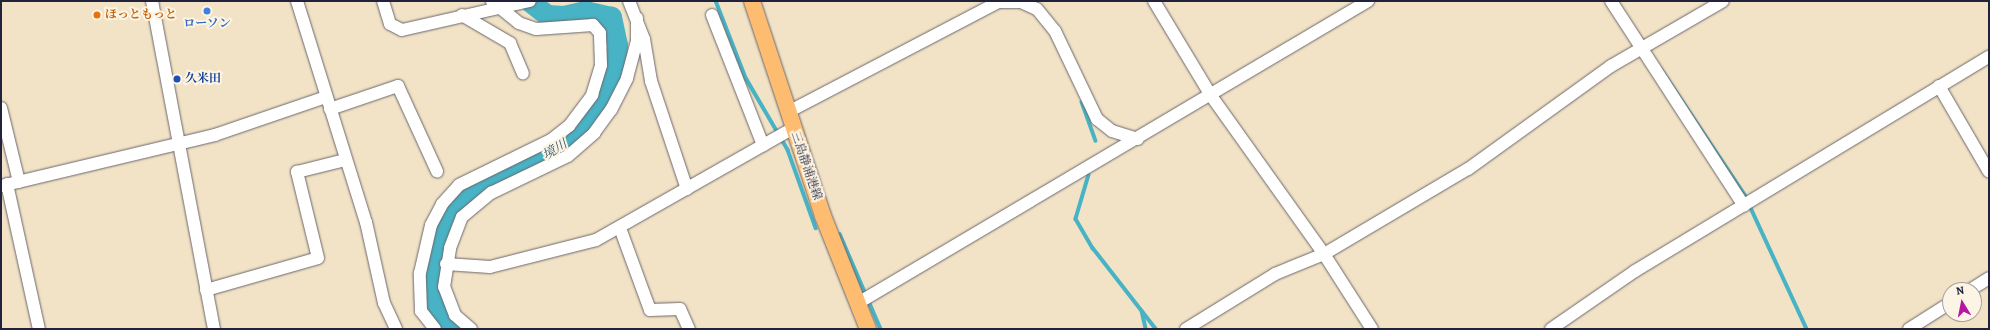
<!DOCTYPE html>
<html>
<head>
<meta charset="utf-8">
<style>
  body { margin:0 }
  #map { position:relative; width:1990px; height:330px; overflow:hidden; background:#f2e3c6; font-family:Alegreya,"Noto Serif JP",serif }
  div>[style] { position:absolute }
  .stream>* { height:3.5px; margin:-1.75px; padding:0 1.75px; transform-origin:1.75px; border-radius:1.75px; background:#48b3c5 }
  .river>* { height:21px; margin:-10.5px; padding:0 10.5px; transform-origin:10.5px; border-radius:10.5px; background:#48b3c5 }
  .roads { filter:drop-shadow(0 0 1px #6b666c) drop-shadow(0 0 1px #6b666c) }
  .minor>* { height:12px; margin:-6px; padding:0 6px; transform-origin:6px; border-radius:6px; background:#fff }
  .major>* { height:16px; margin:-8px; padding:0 8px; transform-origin:8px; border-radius:8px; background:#fdbc70 }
  .dots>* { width:11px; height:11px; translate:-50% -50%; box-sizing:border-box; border:2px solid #fcf5e5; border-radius:50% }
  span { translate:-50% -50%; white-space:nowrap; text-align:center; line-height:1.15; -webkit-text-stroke:4px #fcf5e5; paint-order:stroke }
  .food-label { font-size:12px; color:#c56008; font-weight:700 }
  .left { translate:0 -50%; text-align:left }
  .shop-label { font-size:12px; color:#366cbe; font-weight:700 }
  .transit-label { font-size:12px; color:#164399; font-weight:700 }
  .street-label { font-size:12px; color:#22223b }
  .water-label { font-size:13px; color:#315c72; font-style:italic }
  .frame { position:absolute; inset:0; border:2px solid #22223b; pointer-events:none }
  .north { position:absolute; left:1942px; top:282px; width:40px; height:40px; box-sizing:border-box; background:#fcf5e5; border:1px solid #a5a1a1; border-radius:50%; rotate:350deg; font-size:11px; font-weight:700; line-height:16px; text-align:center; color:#22223b }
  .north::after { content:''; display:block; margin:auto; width:14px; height:18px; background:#b5179e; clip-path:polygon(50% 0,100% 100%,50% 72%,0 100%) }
</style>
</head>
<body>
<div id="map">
  <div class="stream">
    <i style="left:716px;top:1px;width:83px;rotate:68.7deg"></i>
    <i style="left:746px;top:78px;width:83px;rotate:59.7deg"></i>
    <i style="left:788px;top:150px;width:83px;rotate:70.3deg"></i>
    <i style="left:1661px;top:69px;width:151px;rotate:56.3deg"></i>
    <i style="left:1745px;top:195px;width:148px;rotate:65.2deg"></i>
    <i style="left:1082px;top:102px;width:41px;rotate:70.3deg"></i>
    <i style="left:1089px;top:175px;width:46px;rotate:106.5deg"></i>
    <i style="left:1076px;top:219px;width:34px;rotate:60deg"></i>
    <i style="left:1093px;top:248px;width:103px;rotate:52.1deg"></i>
    <i style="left:840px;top:234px;width:103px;rotate:66.7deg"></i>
    <i style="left:1142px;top:311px;width:18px;rotate:77deg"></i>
  </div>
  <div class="river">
    <i style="left:450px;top:329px;width:27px;rotate:-118deg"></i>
    <i style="left:437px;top:305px;width:28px;rotate:-105deg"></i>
    <i style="left:430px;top:278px;width:63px;rotate:-74.4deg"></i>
    <i style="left:447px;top:217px;width:40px;rotate:-45deg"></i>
    <i style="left:475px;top:189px;width:70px;rotate:-24.4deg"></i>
    <i style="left:539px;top:160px;width:59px;rotate:-34deg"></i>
    <i style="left:588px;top:127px;width:54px;rotate:-62.5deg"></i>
    <i style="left:613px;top:79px;width:34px;rotate:-83deg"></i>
    <i style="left:617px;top:45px;width:29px;rotate:-102deg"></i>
    <i style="left:611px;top:17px;width:27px;rotate:-167deg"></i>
    <i style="left:585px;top:11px;width:22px;rotate:167deg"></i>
    <i style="left:564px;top:16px;width:17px;rotate:-177deg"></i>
    <i style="left:547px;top:15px;width:23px;rotate:-142deg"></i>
  </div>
  <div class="roads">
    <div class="minor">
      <i style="left:152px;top:1px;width:334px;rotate:79.3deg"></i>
      <i style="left:297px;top:1px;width:232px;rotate:72.7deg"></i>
      <i style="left:366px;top:222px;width:83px;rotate:77.5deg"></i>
      <i style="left:384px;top:303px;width:29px;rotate:65deg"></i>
      <i style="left:383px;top:1px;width:24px;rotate:73deg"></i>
      <i style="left:390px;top:24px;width:13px;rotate:27deg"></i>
      <i style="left:402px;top:30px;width:131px;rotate:-12.8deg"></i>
      <i style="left:629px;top:1px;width:41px;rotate:68.5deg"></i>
      <i style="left:644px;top:39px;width:43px;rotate:80.5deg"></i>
      <i style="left:651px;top:81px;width:114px;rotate:71.6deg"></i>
      <i style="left:1154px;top:1px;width:112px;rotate:58.9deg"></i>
      <i style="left:1212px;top:97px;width:193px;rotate:54.5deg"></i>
      <i style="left:1324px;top:254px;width:89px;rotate:57.4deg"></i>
      <i style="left:1611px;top:1px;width:244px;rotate:57deg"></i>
      <i style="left:462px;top:15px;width:56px;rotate:30.3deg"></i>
      <i style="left:510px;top:43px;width:33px;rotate:67deg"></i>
      <i style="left:712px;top:15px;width:140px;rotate:68.6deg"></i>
      <i style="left:1939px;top:86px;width:99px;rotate:59.8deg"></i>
      <i style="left:1px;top:108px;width:76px;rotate:76.3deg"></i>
      <i style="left:330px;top:109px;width:72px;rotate:-18.7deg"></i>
      <i style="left:398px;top:86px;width:94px;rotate:65.4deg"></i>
      <i style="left:788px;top:112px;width:237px;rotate:-27.6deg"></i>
      <i style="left:998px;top:2px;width:23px"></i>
      <i style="left:1021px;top:2px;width:17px;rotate:24deg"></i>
      <i style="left:1037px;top:9px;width:28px;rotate:51deg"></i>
      <i style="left:1055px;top:31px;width:98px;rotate:64.5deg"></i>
      <i style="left:1097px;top:119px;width:19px;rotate:39deg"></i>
      <i style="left:1112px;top:131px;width:27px;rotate:17deg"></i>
      <i style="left:7px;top:184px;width:148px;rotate:77.6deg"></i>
      <i style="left:1px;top:186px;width:220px;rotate:-13.4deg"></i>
      <i style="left:215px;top:135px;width:117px;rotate:-18.9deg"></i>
      <i style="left:620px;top:228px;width:87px;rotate:69.9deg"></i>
      <i style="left:650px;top:310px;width:30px;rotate:-2deg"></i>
      <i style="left:680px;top:309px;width:22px;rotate:66deg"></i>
      <i style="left:446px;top:264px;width:44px;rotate:3.9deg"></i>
      <i style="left:490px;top:267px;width:109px;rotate:-14.3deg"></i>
      <i style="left:596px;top:240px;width:227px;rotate:-29.6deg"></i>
      <i style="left:206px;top:290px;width:116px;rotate:-15.9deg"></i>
      <i style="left:318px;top:258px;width:89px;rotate:-103.7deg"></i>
      <i style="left:297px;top:172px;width:49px;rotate:-14deg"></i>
      <i style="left:1970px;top:290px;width:22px;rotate:-32deg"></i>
      <i style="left:858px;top:303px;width:593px;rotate:-30.63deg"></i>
      <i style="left:435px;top:329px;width:23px;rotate:-128deg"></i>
      <i style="left:421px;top:311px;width:38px;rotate:-92deg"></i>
      <i style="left:420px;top:273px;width:49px;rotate:-77.1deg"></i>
      <i style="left:431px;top:225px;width:24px;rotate:-62deg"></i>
      <i style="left:442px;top:204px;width:25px;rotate:-48deg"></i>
      <i style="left:459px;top:185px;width:102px;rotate:-26.1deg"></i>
      <i style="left:551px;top:140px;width:23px;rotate:-38deg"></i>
      <i style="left:569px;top:126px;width:39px;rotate:-53deg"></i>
      <i style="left:592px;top:95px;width:31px;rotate:-73deg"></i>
      <i style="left:601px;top:65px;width:32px;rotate:-92deg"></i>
      <i style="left:600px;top:33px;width:11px;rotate:-131deg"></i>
      <i style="left:593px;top:25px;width:57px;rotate:176deg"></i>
      <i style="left:536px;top:29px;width:18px;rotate:-161deg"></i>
      <i style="left:519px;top:23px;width:35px;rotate:-141deg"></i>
      <i style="left:471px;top:329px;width:21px;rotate:-139deg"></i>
      <i style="left:455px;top:315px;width:30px;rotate:-111deg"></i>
      <i style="left:444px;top:287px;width:39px;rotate:-81deg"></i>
      <i style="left:450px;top:248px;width:33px;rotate:-69deg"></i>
      <i style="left:462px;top:217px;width:38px;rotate:-40deg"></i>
      <i style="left:491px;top:193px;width:85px;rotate:-25.7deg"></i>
      <i style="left:568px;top:156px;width:35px;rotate:-41deg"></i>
      <i style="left:594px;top:133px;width:29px;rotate:-54deg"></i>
      <i style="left:611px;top:110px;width:36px;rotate:-63deg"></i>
      <i style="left:627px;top:78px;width:38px;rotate:-75deg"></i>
      <i style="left:637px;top:41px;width:23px;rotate:-90deg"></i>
      <i style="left:1186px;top:329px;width:105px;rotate:-31.7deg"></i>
      <i style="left:1275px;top:274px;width:53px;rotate:-22.2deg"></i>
      <i style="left:1324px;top:254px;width:167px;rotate:-30.6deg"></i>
      <i style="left:1468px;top:169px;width:176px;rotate:-35.8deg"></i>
      <i style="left:1611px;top:66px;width:129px;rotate:-30.1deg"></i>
      <i style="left:1551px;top:329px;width:102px;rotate:-34.6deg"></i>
      <i style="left:1635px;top:271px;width:414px;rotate:-31.2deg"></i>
      <i style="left:1909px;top:329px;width:49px;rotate:-32.4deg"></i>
    </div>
    <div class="major">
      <i style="left:752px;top:1px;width:226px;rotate:71.7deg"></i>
      <i style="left:823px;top:216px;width:122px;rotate:68.3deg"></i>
    </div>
  </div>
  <div class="dots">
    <i style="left:207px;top:11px;background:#3f7fe0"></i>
    <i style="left:97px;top:15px;background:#e8710a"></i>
    <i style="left:177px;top:79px;background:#1a4fb4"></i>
  </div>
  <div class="food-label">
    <span class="left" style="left:105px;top:15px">ほっともっと</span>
  </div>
  <div class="shop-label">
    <span style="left:207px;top:24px">ローソン</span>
  </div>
  <div class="transit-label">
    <span class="left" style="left:185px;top:79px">久米田</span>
  </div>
  <div class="street-label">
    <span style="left:806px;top:166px;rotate:71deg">三島静浦港線</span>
  </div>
  <div class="water-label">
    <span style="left:555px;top:150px;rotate:-31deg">境川</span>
  </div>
  <div class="frame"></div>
  <div class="north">N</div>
</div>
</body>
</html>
